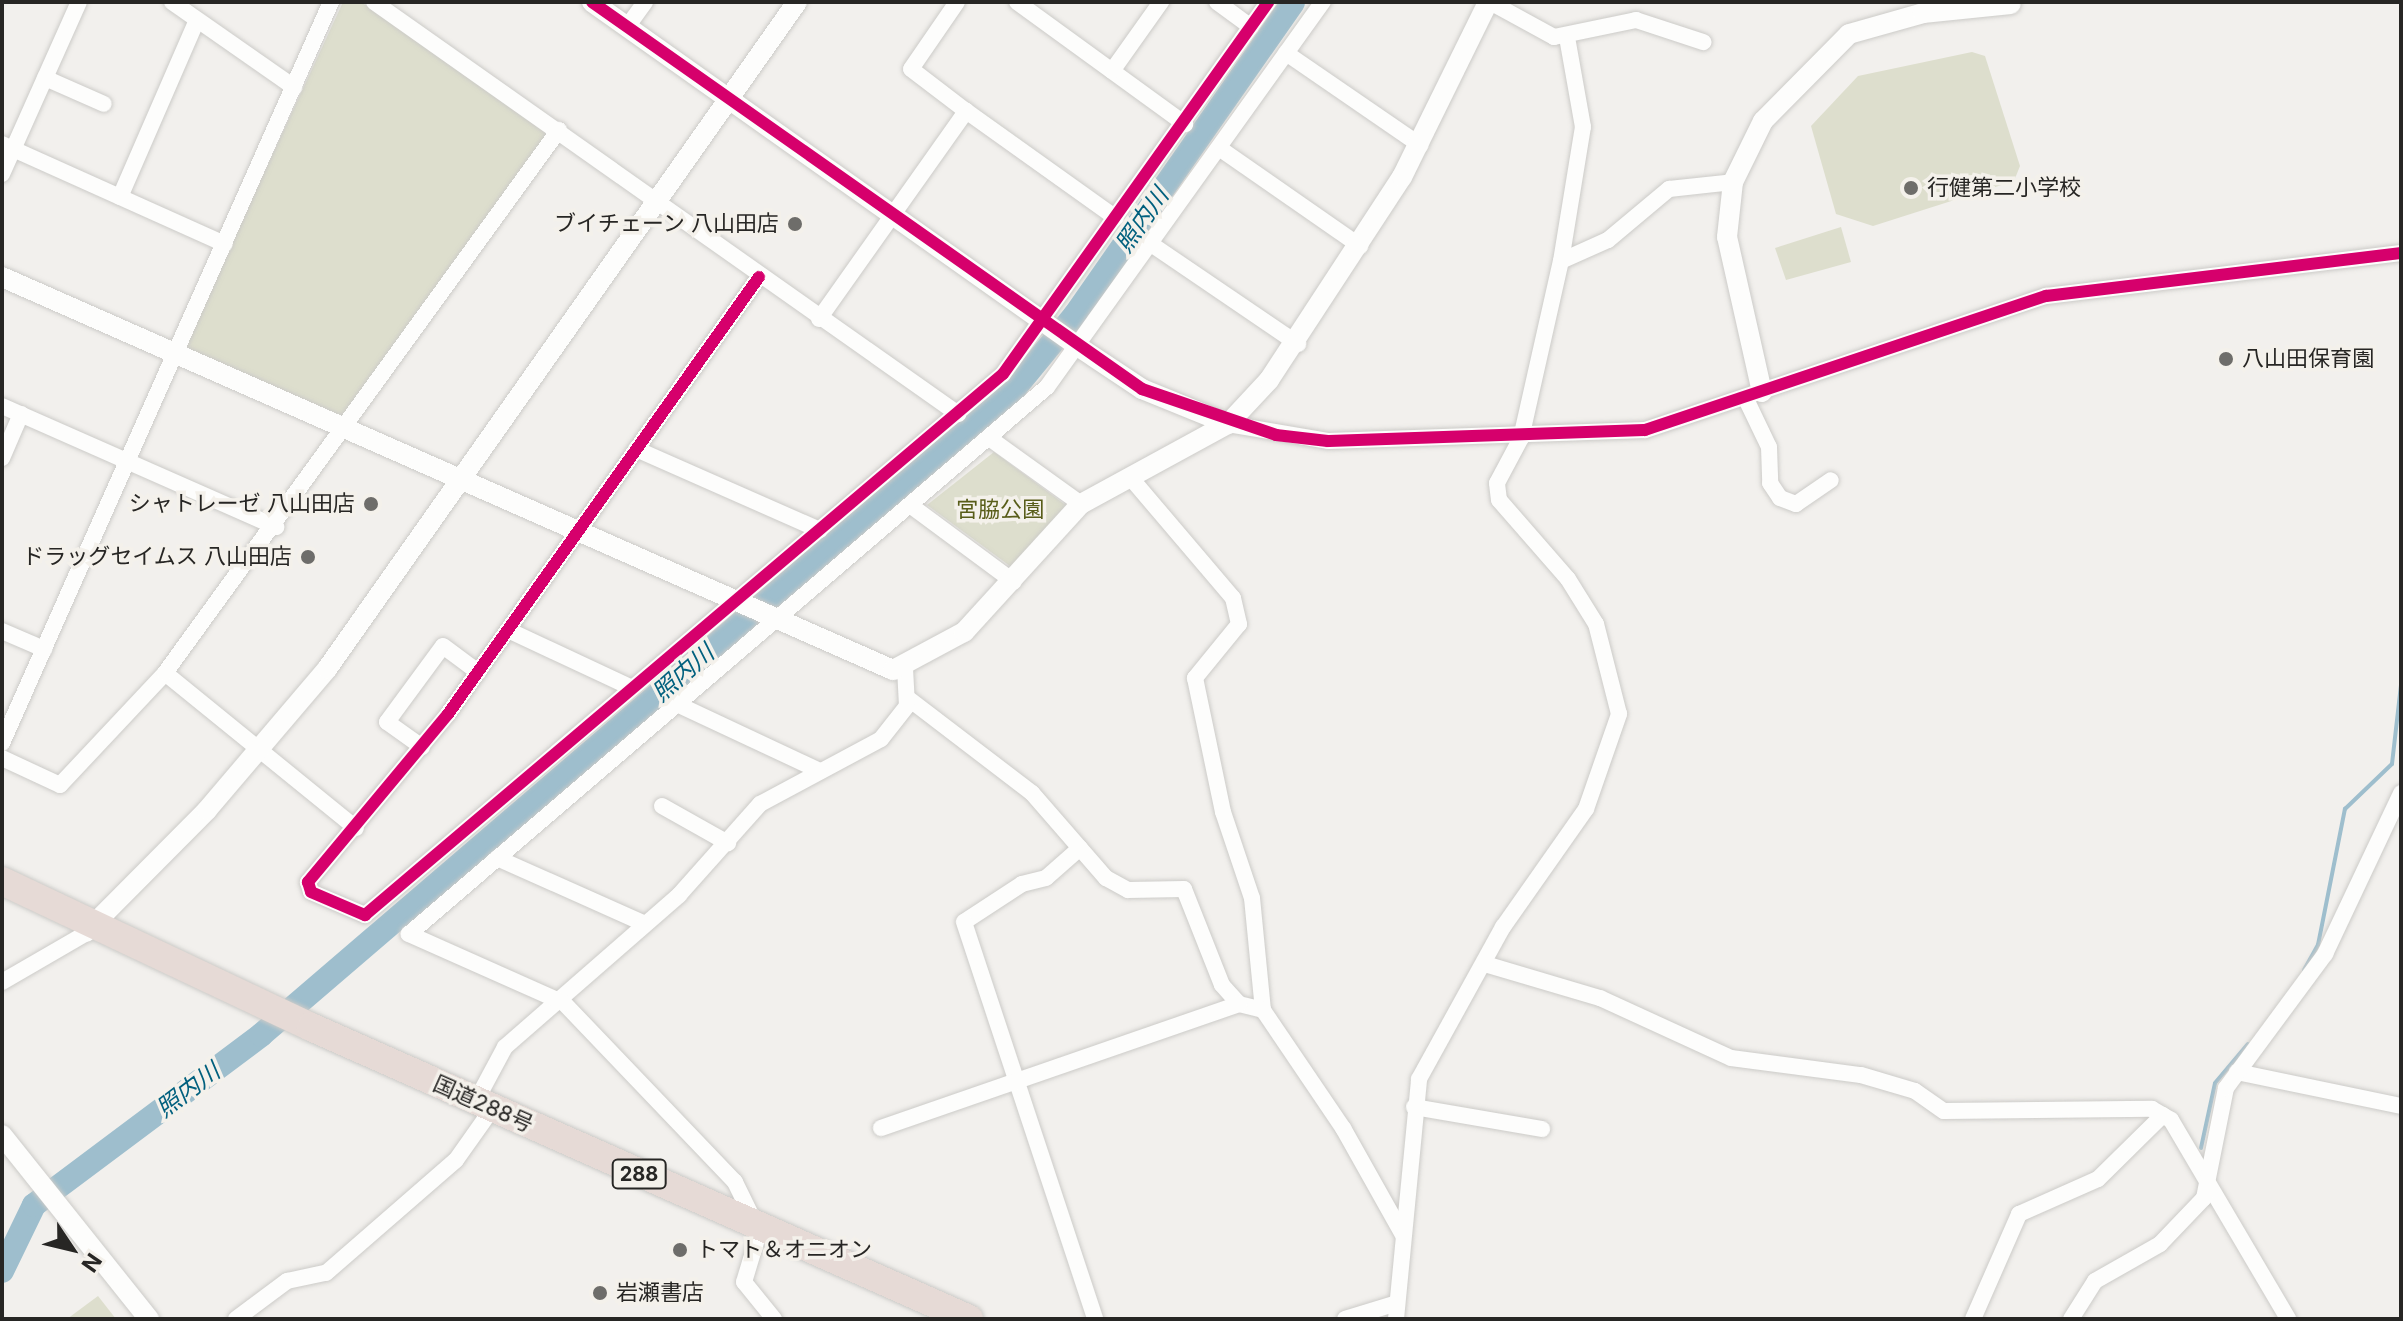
<!DOCTYPE html>
<html>
<head>
<meta charset="utf-8">
<style>
  body { margin:0 }
  #map { position:relative; width:2403px; height:1321px; overflow:hidden; background:#f2f0ed; font-family:Inter,"Noto Sans JP",sans-serif }
  div>[style] { position:absolute }
  .green>* { inset:0; background:#dddecd }
  .stream>* { height:4px; margin:-2px; padding:0 2px; transform-origin:2px; border-radius:2px; background:#9ebecd }
  .river>* { height:24px; margin:-12px; padding:0 12px; transform-origin:12px; border-radius:12px; background:#9ebecd }
  .roads { filter:drop-shadow(0 0 2px #cccbc8) drop-shadow(0 0 2px #cccbc8) }
  .minor>* { height:16px; margin:-8px; padding:0 8px; transform-origin:8px; border-radius:8px; background:#fdfdfc }
  .tertiary>* { height:20px; margin:-10px; padding:0 10px; transform-origin:10px; border-radius:10px; background:#fdfdfc }
  .trunk>* { height:28px; margin:-14px; padding:0 14px; transform-origin:14px; border-radius:14px; background:#e6dad6 }
  .cycleway>* { height:12px; margin:-6px; padding:0 6px; transform-origin:6px; border-radius:6px; background:#d6006c }
  .dots>* { width:22px; height:22px; translate:-50% -50%; box-sizing:border-box; border:4px solid #f4f1eb; border-radius:50% }
  span { translate:-50% -50%; white-space:nowrap; text-align:center; line-height:1.15; -webkit-text-stroke:7px #f4f1eb; paint-order:stroke }
  .shield-label span { padding:2px 6px; background:#f4f1eb; border:2px solid; border-radius:6px; -webkit-text-stroke-width:0 }
  .shield-label { font-size:20px; color:#272624; font-weight:700 }
  .poi-label { font-size:22px; color:#272624 }
  .left { translate:0 -50%; text-align:left }
  .right { translate:-100% -50%; text-align:right }
  .park-label { font-size:22px; color:#585d19 }
  .street-label { font-size:22px; color:#272624 }
  .water-label { font-size:24px; color:#01607e; font-style:italic }
  .frame { position:absolute; inset:0; border:4px solid #272624; pointer-events:none }
  .north { position:absolute; left:32px; top:1209px; width:80px; height:80px; -webkit-text-stroke:6px #f4f1eb; paint-order:stroke; rotate:125deg; font-size:22px; font-weight:700; line-height:32px; text-align:center; color:#272624 }
  .north::after { content:''; display:block; margin:auto; width:28px; height:36px; background:#272624; clip-path:polygon(50% 0,100% 100%,50% 72%,0 100%) }
</style>
</head>
<body>
<div id="map">
  <div class="green">
    <i style="clip-path:polygon(343px 2px,361px 2px,547px 134px,347px 418px,183px 348px)"></i>
    <i style="clip-path:polygon(1972px 52px,1985px 56px,2020px 166px,2014px 181px,1873px 226px,1836px 214px,1811px 126px,1858px 76px)"></i>
    <i style="clip-path:polygon(1841px 227px,1851px 262px,1786px 280px,1775px 248px)"></i>
    <i style="clip-path:polygon(994px 452px,1067px 506px,1014px 569px,927px 505px)"></i>
    <i style="clip-path:polygon(98px 1296px,116px 1319px,67px 1319px)"></i>
  </div>
  <div class="stream">
    <i style="left:2304px;top:970px;width:29px;rotate:-61deg"></i>
    <i style="left:2318px;top:945px;width:139px;rotate:-78.8deg"></i>
    <i style="left:2345px;top:809px;width:65px;rotate:-43.8deg"></i>
    <i style="left:2392px;top:764px;width:80px;rotate:-83.5deg"></i>
    <i style="left:2201px;top:1148px;width:66px;rotate:-77.8deg"></i>
    <i style="left:2215px;top:1083px;width:51px;rotate:-49.8deg"></i>
  </div>
  <div class="river">
    <i style="left:2px;top:1271px;width:73px;rotate:-64.1deg"></i>
    <i style="left:34px;top:1205px;width:284px;rotate:-36.8deg"></i>
    <i style="left:261px;top:1035px;width:994px;rotate:-40.63deg"></i>
    <i style="left:1015px;top:388px;width:94px;rotate:-50.6deg"></i>
    <i style="left:1075px;top:315px;width:381px;rotate:-55.1deg"></i>
  </div>
  <div class="roads">
    <div class="minor">
      <i style="left:172px;top:2px;width:149px;rotate:34.9deg"></i>
      <i style="left:374px;top:2px;width:715px;rotate:35.2deg"></i>
      <i style="left:1017px;top:2px;width:208px;rotate:36deg"></i>
      <i style="left:1217px;top:2px;width:42px;rotate:36.3deg"></i>
      <i style="left:1490px;top:2px;width:73px;rotate:28.7deg"></i>
      <i style="left:1554px;top:37px;width:84px;rotate:-11.7deg"></i>
      <i style="left:1636px;top:20px;width:71px;rotate:18.2deg"></i>
      <i style="left:627px;top:27px;width:31px;rotate:-54deg"></i>
      <i style="left:1286px;top:53px;width:163px;rotate:34.5deg"></i>
      <i style="left:1112px;top:71px;width:85px;rotate:-54.6deg"></i>
      <i style="left:45px;top:78px;width:64px;rotate:23.8deg"></i>
      <i style="left:966px;top:111px;width:184px;rotate:35.5deg"></i>
      <i style="left:2px;top:144px;width:244px;rotate:24.2deg"></i>
      <i style="left:1219px;top:148px;width:172px;rotate:34.8deg"></i>
      <i style="left:2px;top:174px;width:188px;rotate:-65.9deg"></i>
      <i style="left:120px;top:197px;width:193px;rotate:-66.5deg"></i>
      <i style="left:1151px;top:244px;width:178px;rotate:34.2deg"></i>
      <i style="left:1561px;top:261px;width:136px;rotate:-80.7deg"></i>
      <i style="left:1583px;top:127px;width:91px;rotate:-100.1deg"></i>
      <i style="left:759px;top:277px;width:536px;rotate:125.44deg"></i>
      <i style="left:448px;top:714px;width:219px;rotate:129.8deg"></i>
      <i style="left:308px;top:882px;width:10px;rotate:73deg"></i>
      <i style="left:311px;top:892px;width:59px;rotate:23.1deg"></i>
      <i style="left:365px;top:915px;width:836px;rotate:-40.3deg"></i>
      <i style="left:1003px;top:374px;width:457px;rotate:-54.5deg"></i>
      <i style="left:819px;top:319px;width:255px;rotate:-54.7deg"></i>
      <i style="left:966px;top:111px;width:69px;rotate:-142.6deg"></i>
      <i style="left:911px;top:69px;width:81px;rotate:-55.5deg"></i>
      <i style="left:1745px;top:397px;width:55px;rotate:64.4deg"></i>
      <i style="left:1769px;top:447px;width:36px;rotate:88deg"></i>
      <i style="left:1770px;top:483px;width:18px;rotate:56deg"></i>
      <i style="left:1780px;top:498px;width:17px;rotate:21deg"></i>
      <i style="left:1796px;top:504px;width:42px;rotate:-34.4deg"></i>
      <i style="left:2px;top:406px;width:300px;rotate:23.8deg"></i>
      <i style="left:1228px;top:424px;width:101px;rotate:9.6deg"></i>
      <i style="left:1328px;top:441px;width:317px;rotate:-2deg"></i>
      <i style="left:1645px;top:430px;width:423px;rotate:-18.5deg"></i>
      <i style="left:2046px;top:296px;width:358px;rotate:-6.9deg"></i>
      <i style="left:992px;top:440px;width:110px;rotate:35.7deg"></i>
      <i style="left:636px;top:449px;width:201px;rotate:23.8deg"></i>
      <i style="left:2px;top:458px;width:48px;rotate:-66.6deg"></i>
      <i style="left:1130px;top:477px;width:159px;rotate:49.6deg"></i>
      <i style="left:1233px;top:598px;width:27px;rotate:77deg"></i>
      <i style="left:1239px;top:624px;width:70px;rotate:129.2deg"></i>
      <i style="left:1195px;top:678px;width:137px;rotate:78.2deg"></i>
      <i style="left:1223px;top:812px;width:91px;rotate:71.4deg"></i>
      <i style="left:1252px;top:898px;width:113px;rotate:84.4deg"></i>
      <i style="left:1263px;top:1010px;width:143px;rotate:55.9deg"></i>
      <i style="left:1343px;top:1128px;width:123px;rotate:60.7deg"></i>
      <i style="left:914px;top:508px;width:124px;rotate:36.5deg"></i>
      <i style="left:508px;top:630px;width:137px;rotate:25.1deg"></i>
      <i style="left:2px;top:631px;width:46px;rotate:23.2deg"></i>
      <i style="left:165px;top:673px;width:246px;rotate:39.1deg"></i>
      <i style="left:909px;top:699px;width:155px;rotate:37.4deg"></i>
      <i style="left:1032px;top:793px;width:113px;rotate:49deg"></i>
      <i style="left:1106px;top:878px;width:25px;rotate:29deg"></i>
      <i style="left:1128px;top:890px;width:56px;rotate:-1deg"></i>
      <i style="left:1184px;top:889px;width:103px;rotate:68.4deg"></i>
      <i style="left:1222px;top:985px;width:25px;rotate:48deg"></i>
      <i style="left:1239px;top:1004px;width:25px;rotate:14deg"></i>
      <i style="left:679px;top:705px;width:156px;rotate:25.1deg"></i>
      <i style="left:2px;top:743px;width:811px;rotate:-66.06deg"></i>
      <i style="left:422px;top:747px;width:43px;rotate:-144.5deg"></i>
      <i style="left:387px;top:722px;width:94px;rotate:-53.6deg"></i>
      <i style="left:443px;top:646px;width:44px;rotate:36.6deg"></i>
      <i style="left:2px;top:758px;width:64px;rotate:25deg"></i>
      <i style="left:60px;top:785px;width:154px;rotate:-46.8deg"></i>
      <i style="left:165px;top:673px;width:671px;rotate:-54.04deg"></i>
      <i style="left:662px;top:806px;width:76px;rotate:29.3deg"></i>
      <i style="left:1080px;top:848px;width:45px;rotate:138.6deg"></i>
      <i style="left:1046px;top:878px;width:25px;rotate:166deg"></i>
      <i style="left:1022px;top:884px;width:69px;rotate:146.8deg"></i>
      <i style="left:964px;top:922px;width:418px;rotate:71.7deg"></i>
      <i style="left:497px;top:858px;width:160px;rotate:24deg"></i>
      <i style="left:1485px;top:964px;width:120px;rotate:16.5deg"></i>
      <i style="left:1600px;top:998px;width:144px;rotate:24.6deg"></i>
      <i style="left:1731px;top:1058px;width:131px;rotate:7.5deg"></i>
      <i style="left:1861px;top:1075px;width:56px;rotate:16.5deg"></i>
      <i style="left:1915px;top:1091px;width:35px;rotate:35deg"></i>
      <i style="left:1944px;top:1111px;width:208px;rotate:-0.6deg"></i>
      <i style="left:2152px;top:1109px;width:22px;rotate:30deg"></i>
      <i style="left:2171px;top:1120px;width:231px;rotate:59.5deg"></i>
      <i style="left:2px;top:982px;width:94px;rotate:-30.1deg"></i>
      <i style="left:2237px;top:1072px;width:167px;rotate:11.7deg"></i>
      <i style="left:476px;top:1101px;width:61px;rotate:-61.8deg"></i>
      <i style="left:505px;top:1047px;width:231px;rotate:-41.1deg"></i>
      <i style="left:679px;top:895px;width:122px;rotate:-48.3deg"></i>
      <i style="left:760px;top:804px;width:137px;rotate:-28.2deg"></i>
      <i style="left:881px;top:739px;width:42px;rotate:-51.8deg"></i>
      <i style="left:907px;top:706px;width:38px;rotate:-93deg"></i>
      <i style="left:1414px;top:1107px;width:130px;rotate:9.8deg"></i>
      <i style="left:881px;top:1128px;width:379px;rotate:-19.1deg"></i>
      <i style="left:755px;top:1223px;width:46px;rotate:-116deg"></i>
      <i style="left:735px;top:1182px;width:248px;rotate:-133.7deg"></i>
      <i style="left:564px;top:1003px;width:170px;rotate:-156deg"></i>
      <i style="left:409px;top:934px;width:840px;rotate:-40.61deg"></i>
      <i style="left:1047px;top:387px;width:474px;rotate:-54.4deg"></i>
      <i style="left:757px;top:1239px;width:45px;rotate:106.8deg"></i>
      <i style="left:744px;top:1282px;width:48px;rotate:51deg"></i>
      <i style="left:236px;top:1319px;width:64px;rotate:-36.7deg"></i>
      <i style="left:287px;top:1281px;width:40px;rotate:-12deg"></i>
      <i style="left:326px;top:1273px;width:172px;rotate:-41deg"></i>
      <i style="left:456px;top:1160px;width:50px;rotate:-54.7deg"></i>
      <i style="left:1345px;top:1319px;width:54px;rotate:-17.1deg"></i>
      <i style="left:1396px;top:1319px;width:241px;rotate:-84.5deg"></i>
      <i style="left:1419px;top:1079px;width:174px;rotate:-61.1deg"></i>
      <i style="left:1503px;top:927px;width:144px;rotate:-54.9deg"></i>
      <i style="left:1586px;top:809px;width:101px;rotate:-70.8deg"></i>
      <i style="left:1619px;top:714px;width:93px;rotate:-104.3deg"></i>
      <i style="left:1596px;top:624px;width:53px;rotate:-121.9deg"></i>
      <i style="left:1568px;top:579px;width:105px;rotate:-131.1deg"></i>
      <i style="left:1499px;top:500px;width:17px;rotate:-97deg"></i>
      <i style="left:1497px;top:483px;width:51px;rotate:-61.9deg"></i>
      <i style="left:1521px;top:438px;width:181px;rotate:-77.3deg"></i>
      <i style="left:1561px;top:261px;width:51px;rotate:-24.1deg"></i>
      <i style="left:1608px;top:240px;width:80px;rotate:-39.9deg"></i>
      <i style="left:1669px;top:189px;width:64px;rotate:-6.2deg"></i>
      <i style="left:1973px;top:1319px;width:115px;rotate:-66.3deg"></i>
      <i style="left:2019px;top:1214px;width:86px;rotate:-23.9deg"></i>
      <i style="left:2098px;top:1179px;width:91px;rotate:-44.6deg"></i>
      <i style="left:2071px;top:1319px;width:45px;rotate:-57.7deg"></i>
      <i style="left:2095px;top:1281px;width:75px;rotate:-29.6deg"></i>
      <i style="left:2160px;top:1244px;width:64px;rotate:-46.3deg"></i>
      <i style="left:2204px;top:1198px;width:112px;rotate:-78.7deg"></i>
      <i style="left:2226px;top:1088px;width:167px;rotate:-53.5deg"></i>
      <i style="left:2325px;top:954px;width:178px;rotate:-64.7deg"></i>
    </div>
    <div class="tertiary">
      <i style="left:592px;top:2px;width:597px;rotate:35.31deg"></i>
      <i style="left:1079px;top:347px;width:76px;rotate:33.7deg"></i>
      <i style="left:1142px;top:389px;width:93px;rotate:22.1deg"></i>
      <i style="left:2px;top:277px;width:974px;rotate:23.8deg"></i>
      <i style="left:893px;top:670px;width:81px;rotate:-28.2deg"></i>
      <i style="left:964px;top:632px;width:173px;rotate:-47.6deg"></i>
      <i style="left:1081px;top:504px;width:167px;rotate:-28.6deg"></i>
      <i style="left:1228px;top:424px;width:60px;rotate:-47deg"></i>
      <i style="left:1269px;top:380px;width:243px;rotate:-56.8deg"></i>
      <i style="left:1402px;top:177px;width:195px;rotate:-63.8deg"></i>
      <i style="left:1762px;top:392px;width:159px;rotate:-102.7deg"></i>
      <i style="left:1727px;top:237px;width:55px;rotate:-83.8deg"></i>
      <i style="left:1733px;top:182px;width:68px;rotate:-63.8deg"></i>
      <i style="left:1763px;top:121px;width:122px;rotate:-45.3deg"></i>
      <i style="left:1849px;top:34px;width:77px;rotate:-15.8deg"></i>
      <i style="left:1923px;top:13px;width:88px;rotate:-5.8deg"></i>
      <i style="left:86px;top:932px;width:172px;rotate:-45.2deg"></i>
      <i style="left:207px;top:810px;width:185px;rotate:-49.6deg"></i>
      <i style="left:327px;top:669px;width:816px;rotate:-54.83deg"></i>
      <i style="left:2px;top:1135px;width:236px;rotate:51.4deg"></i>
    </div>
    <div class="trunk">
      <i style="left:2px;top:881px;width:342px;rotate:25.3deg"></i>
      <i style="left:311px;top:1027px;width:720px;rotate:23.93deg"></i>
    </div>
  </div>
  <div class="cycleway">
    <i style="left:592px;top:2px;width:673px;rotate:35.13deg"></i>
    <i style="left:1142px;top:389px;width:142px;rotate:18.9deg"></i>
    <i style="left:1276px;top:435px;width:52px;rotate:6.6deg"></i>
    <i style="left:1328px;top:441px;width:317px;rotate:-2deg"></i>
    <i style="left:1645px;top:430px;width:423px;rotate:-18.5deg"></i>
    <i style="left:2046px;top:296px;width:358px;rotate:-6.9deg"></i>
    <i style="left:759px;top:277px;width:536px;rotate:125.44deg"></i>
    <i style="left:448px;top:714px;width:219px;rotate:129.8deg"></i>
    <i style="left:308px;top:882px;width:10px;rotate:73deg"></i>
    <i style="left:311px;top:892px;width:59px;rotate:23.1deg"></i>
    <i style="left:365px;top:915px;width:836px;rotate:-40.3deg"></i>
    <i style="left:1003px;top:374px;width:457px;rotate:-54.5deg"></i>
  </div>
  <div class="dots">
    <i style="left:1911px;top:188px;background:#6e6d6a"></i>
    <i style="left:795px;top:224px;background:#6e6d6a"></i>
    <i style="left:2226px;top:359px;background:#6e6d6a"></i>
    <i style="left:371px;top:504px;background:#6e6d6a"></i>
    <i style="left:308px;top:557px;background:#6e6d6a"></i>
    <i style="left:680px;top:1250px;background:#6e6d6a"></i>
    <i style="left:600px;top:1293px;background:#6e6d6a"></i>
  </div>
  <div class="shield-label">
    <span style="left:639px;top:1174px">288</span>
  </div>
  <div class="poi-label">
    <span class="left" style="left:1927px;top:188px">行健第二小学校</span>
    <span class="right" style="left:779px;top:224px">ブイチェーン 八山田店</span>
    <span class="left" style="left:2242px;top:359px">八山田保育園</span>
    <span class="right" style="left:355px;top:504px">シャトレーゼ 八山田店</span>
    <span class="right" style="left:292px;top:557px">ドラッグセイムス 八山田店</span>
    <span class="left" style="left:696px;top:1250px">トマト＆オニオン</span>
    <span class="left" style="left:616px;top:1293px">岩瀬書店</span>
  </div>
  <div class="park-label">
    <span style="left:1000px;top:510px">宮脇公園</span>
  </div>
  <div class="street-label">
    <span style="left:483px;top:1104px;rotate:24deg">国道288号</span>
  </div>
  <div class="water-label">
    <span style="left:1142px;top:220px;rotate:-55deg">照内川</span>
    <span style="left:683px;top:673px;rotate:-41deg">照内川</span>
    <span style="left:188px;top:1090px;rotate:-37deg">照内川</span>
  </div>
  <div class="frame"></div>
  <div class="north">N</div>
</div>
</body>
</html>
